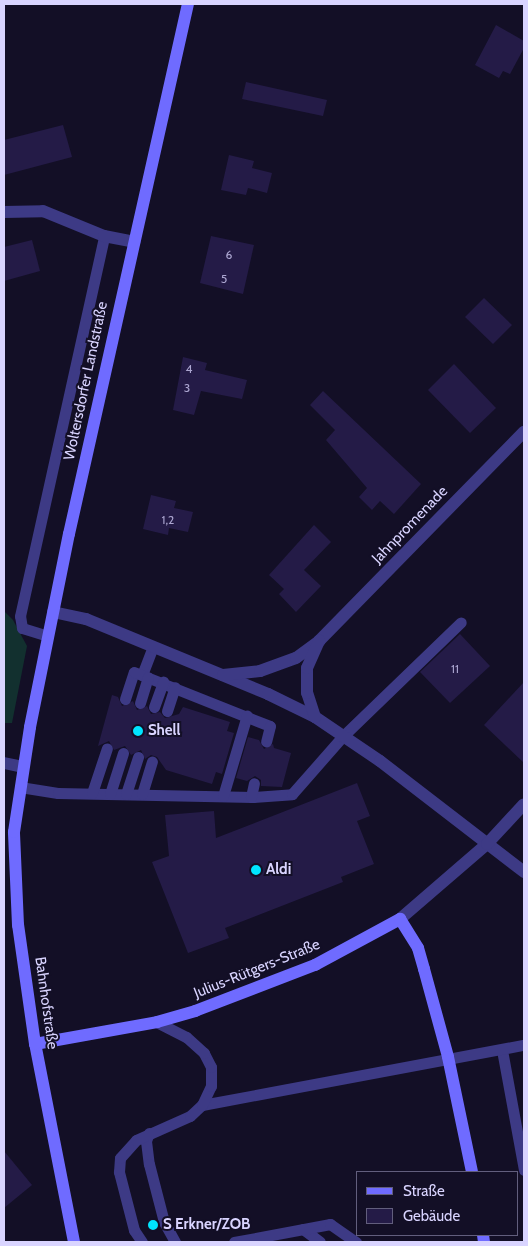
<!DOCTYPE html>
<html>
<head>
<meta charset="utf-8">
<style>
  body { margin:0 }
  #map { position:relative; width:528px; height:1246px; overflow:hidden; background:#130f26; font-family:Cabin,sans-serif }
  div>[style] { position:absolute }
  .green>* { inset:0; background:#12302f }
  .building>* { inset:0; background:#241b47 }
  .lane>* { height:11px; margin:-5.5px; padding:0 5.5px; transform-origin:5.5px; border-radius:5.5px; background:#3d3a85 }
  .street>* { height:12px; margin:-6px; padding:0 6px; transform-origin:6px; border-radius:6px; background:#3d3a85 }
  .secondary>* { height:12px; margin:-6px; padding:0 6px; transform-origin:6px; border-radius:6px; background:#6f6bff }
  .dots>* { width:14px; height:14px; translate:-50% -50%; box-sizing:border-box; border:2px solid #130f26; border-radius:50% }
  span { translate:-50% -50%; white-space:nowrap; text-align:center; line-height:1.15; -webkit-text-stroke:4px #130f26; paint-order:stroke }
  .number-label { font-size:12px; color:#aca6d1 }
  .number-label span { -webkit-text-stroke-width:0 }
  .street-label { font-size:15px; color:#d9d4ff }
  .poi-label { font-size:15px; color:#d9d4ff; font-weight:700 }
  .left { translate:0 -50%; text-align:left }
  .frame { position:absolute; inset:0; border:5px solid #d9d4ff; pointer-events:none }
  .legend { position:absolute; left:356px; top:1171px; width:162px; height:65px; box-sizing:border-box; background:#130f26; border:1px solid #625e7d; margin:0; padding:6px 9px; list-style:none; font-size:15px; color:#d9d4ff }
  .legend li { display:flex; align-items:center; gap:10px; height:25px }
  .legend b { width:25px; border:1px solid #625e7d }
</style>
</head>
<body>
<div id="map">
  <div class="green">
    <i style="clip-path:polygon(4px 611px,13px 620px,27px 646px,12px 723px,4px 723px)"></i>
  </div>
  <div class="building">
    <i style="clip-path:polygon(496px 25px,524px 41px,524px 48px,510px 74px,503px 71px,499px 78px,475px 65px)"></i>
    <i style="clip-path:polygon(246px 82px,327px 100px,323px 116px,242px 99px)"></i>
    <i style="clip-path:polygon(63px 125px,72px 157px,4px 175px,4px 140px)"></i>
    <i style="clip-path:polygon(229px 155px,254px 161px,252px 168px,272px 173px,267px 193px,248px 188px,246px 195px,221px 190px)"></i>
    <i style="clip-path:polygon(211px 236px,254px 245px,243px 294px,200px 283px)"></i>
    <i style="clip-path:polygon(32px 240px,40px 271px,4px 281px,4px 247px)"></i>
    <i style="clip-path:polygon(484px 298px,512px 325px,493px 344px,465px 317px)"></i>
    <i style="clip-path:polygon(183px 357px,207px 363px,205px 370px,247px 380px,242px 399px,201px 391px,194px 415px,173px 410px)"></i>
    <i style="clip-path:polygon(454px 364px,496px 408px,470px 433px,428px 390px)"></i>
    <i style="clip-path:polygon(323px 391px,421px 484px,394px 514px,380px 501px,372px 510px,359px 497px,367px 488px,326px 440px,335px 430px,310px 405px)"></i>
    <i style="clip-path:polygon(151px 495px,176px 501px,174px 508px,193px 512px,188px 532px,169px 528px,168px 535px,143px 529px)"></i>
    <i style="clip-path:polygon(314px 525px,331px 542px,304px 570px,321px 586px,296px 612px,279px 594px,284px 589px,269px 575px)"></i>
    <i style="clip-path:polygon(460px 634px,490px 666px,450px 703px,420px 672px)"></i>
    <i style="clip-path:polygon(524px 682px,524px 763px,484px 725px)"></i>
    <i style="clip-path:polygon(112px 695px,118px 697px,122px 706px,133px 701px,137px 710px,147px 706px,151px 714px,160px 712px,165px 718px,179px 714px,183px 707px,230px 722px,227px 731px,234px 733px,222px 774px,216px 772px,212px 784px,166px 770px,157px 757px,151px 755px,145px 759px,141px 750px,131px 755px,125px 746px,114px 750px,109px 741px,98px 746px)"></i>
    <i style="clip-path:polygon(248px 737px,259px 740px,264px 749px,273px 744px,274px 748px,291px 753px,282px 787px,261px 786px,261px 780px,255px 776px,247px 781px,236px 778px)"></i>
    <i style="clip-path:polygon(357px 783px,370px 816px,357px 821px,374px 864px,341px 877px,343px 882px,225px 928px,229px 938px,188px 953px,152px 862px,169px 856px,165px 815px,214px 811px,216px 838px)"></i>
    <i style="clip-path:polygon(4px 1151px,32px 1185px,4px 1208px)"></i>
  </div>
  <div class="lane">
    <i style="left:48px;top:636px;width:27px;rotate:-163deg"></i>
    <i style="left:22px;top:628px;width:12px;rotate:-99deg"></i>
    <i style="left:20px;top:616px;width:389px;rotate:-77.5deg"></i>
    <i style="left:142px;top:675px;width:30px;rotate:-69deg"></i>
    <i style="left:125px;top:699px;width:28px;rotate:-72deg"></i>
    <i style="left:134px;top:672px;width:146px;rotate:21.7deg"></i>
    <i style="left:270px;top:726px;width:16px;rotate:104deg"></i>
    <i style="left:140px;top:703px;width:27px;rotate:-73deg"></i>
    <i style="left:154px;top:707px;width:27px;rotate:-70deg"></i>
    <i style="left:167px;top:711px;width:25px;rotate:-72deg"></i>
    <i style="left:20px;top:787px;width:38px;rotate:9deg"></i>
    <i style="left:58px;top:793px;width:195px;rotate:1.2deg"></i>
    <i style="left:253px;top:797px;width:39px;rotate:-4deg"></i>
    <i style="left:292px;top:794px;width:76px;rotate:-48.7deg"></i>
    <i style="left:342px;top:737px;width:165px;rotate:-44deg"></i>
    <i style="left:92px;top:793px;width:47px;rotate:-71.6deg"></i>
    <i style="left:110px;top:794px;width:43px;rotate:-72.4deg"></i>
    <i style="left:126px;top:794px;width:39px;rotate:-72deg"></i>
    <i style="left:142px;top:794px;width:34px;rotate:-73deg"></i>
    <i style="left:223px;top:796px;width:84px;rotate:-73.5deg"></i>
    <i style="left:251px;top:797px;width:14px;rotate:-78deg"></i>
    <i style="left:502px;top:1050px;width:122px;rotate:79.6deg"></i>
    <i style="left:202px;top:1105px;width:328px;rotate:-10.6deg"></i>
    <i style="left:149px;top:1133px;width:9px;rotate:111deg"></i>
    <i style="left:146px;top:1141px;width:23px;rotate:83deg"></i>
    <i style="left:149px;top:1164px;width:60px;rotate:75.5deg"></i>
    <i style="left:164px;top:1222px;width:23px;rotate:61deg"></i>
    <i style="left:303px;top:1229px;width:21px;rotate:37deg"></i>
    <i style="left:142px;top:1242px;width:14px;rotate:-124deg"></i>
    <i style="left:134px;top:1230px;width:60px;rotate:-104.5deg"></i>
    <i style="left:119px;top:1172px;width:14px;rotate:-86deg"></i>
    <i style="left:120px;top:1158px;width:24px;rotate:-48deg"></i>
    <i style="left:136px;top:1140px;width:59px;rotate:-24deg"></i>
    <i style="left:190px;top:1116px;width:16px;rotate:-43deg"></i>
    <i style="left:202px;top:1105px;width:21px;rotate:-65deg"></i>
    <i style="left:211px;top:1086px;width:19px;rotate:-90deg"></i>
    <i style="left:211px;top:1067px;width:16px;rotate:-117deg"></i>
    <i style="left:204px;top:1053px;width:24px;rotate:-138deg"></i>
    <i style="left:186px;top:1037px;width:33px;rotate:-153deg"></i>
    <i style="left:234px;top:1242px;width:98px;rotate:-10.6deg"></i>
    <i style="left:330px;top:1224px;width:32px;rotate:35deg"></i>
  </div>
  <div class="street">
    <i style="left:4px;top:212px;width:39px;rotate:-1deg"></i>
    <i style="left:43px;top:211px;width:66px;rotate:22.3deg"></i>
    <i style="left:104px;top:236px;width:31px;rotate:11deg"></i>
    <i style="left:53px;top:612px;width:34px;rotate:12deg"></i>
    <i style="left:86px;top:619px;width:197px;rotate:22.4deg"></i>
    <i style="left:268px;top:694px;width:52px;rotate:26.1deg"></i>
    <i style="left:315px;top:717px;width:78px;rotate:34.1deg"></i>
    <i style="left:380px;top:761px;width:182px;rotate:37.6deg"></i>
    <i style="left:223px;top:675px;width:37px;rotate:-6deg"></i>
    <i style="left:260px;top:671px;width:38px;rotate:-20deg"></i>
    <i style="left:296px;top:658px;width:29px;rotate:-36deg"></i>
    <i style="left:319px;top:641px;width:293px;rotate:-45.6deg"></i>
    <i style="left:315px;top:717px;width:25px;rotate:-108deg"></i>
    <i style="left:307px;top:693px;width:25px;rotate:-90deg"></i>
    <i style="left:307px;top:668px;width:30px;rotate:-66deg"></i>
    <i style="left:4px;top:763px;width:19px;rotate:12deg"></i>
    <i style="left:400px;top:919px;width:115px;rotate:-40.8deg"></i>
    <i style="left:487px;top:844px;width:54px;rotate:-47.2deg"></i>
  </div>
  <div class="secondary">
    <i style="left:35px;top:1044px;width:124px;rotate:-10.2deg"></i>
    <i style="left:157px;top:1022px;width:40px;rotate:-16deg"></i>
    <i style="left:195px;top:1011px;width:129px;rotate:-21deg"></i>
    <i style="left:315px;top:965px;width:97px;rotate:-28.4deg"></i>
    <i style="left:400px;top:919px;width:34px;rotate:58deg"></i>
    <i style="left:418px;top:948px;width:22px;rotate:74deg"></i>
    <i style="left:424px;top:969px;width:91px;rotate:74.7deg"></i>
    <i style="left:448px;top:1057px;width:117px;rotate:78.2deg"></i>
    <i style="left:483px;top:1235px;width:7px;rotate:82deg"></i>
    <i style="left:74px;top:1242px;width:202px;rotate:-101.1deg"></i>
    <i style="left:35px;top:1044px;width:120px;rotate:-98.1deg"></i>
    <i style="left:18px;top:925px;width:93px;rotate:-92.5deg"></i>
    <i style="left:14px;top:832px;width:106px;rotate:-81.3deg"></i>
    <i style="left:30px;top:727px;width:197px;rotate:-78.6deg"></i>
    <i style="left:69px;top:534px;width:543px;rotate:-77.35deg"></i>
  </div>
  <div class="dots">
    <i style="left:138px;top:731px;background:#00e5ff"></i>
    <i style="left:256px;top:870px;background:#00e5ff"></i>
    <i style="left:153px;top:1225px;background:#00e5ff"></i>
  </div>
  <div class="number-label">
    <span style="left:229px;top:255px">6</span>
    <span style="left:224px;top:279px">5</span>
    <span style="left:189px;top:369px">4</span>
    <span style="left:187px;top:388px">3</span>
    <span style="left:168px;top:520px">1,2</span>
    <span style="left:455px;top:669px">11</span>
  </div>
  <div class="street-label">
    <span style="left:86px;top:381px;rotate:-78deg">Woltersdorfer Landstraße</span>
    <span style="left:410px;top:525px;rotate:-46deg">Jahnpromenade</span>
    <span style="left:257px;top:969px;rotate:-22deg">Julius-Rütgers-Straße</span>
    <span style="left:46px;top:1003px;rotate:82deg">Bahnhofstraße</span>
  </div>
  <div class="poi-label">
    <span class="left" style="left:148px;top:731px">Shell</span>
    <span class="left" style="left:266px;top:870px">Aldi</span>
    <span class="left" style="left:163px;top:1225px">S Erkner/ZOB</span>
  </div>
  <div class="frame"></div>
  <ul class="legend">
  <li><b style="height:6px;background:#6f6bff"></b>Straße</li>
  <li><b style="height:14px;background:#241b47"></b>Gebäude</li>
  </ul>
</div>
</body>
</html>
